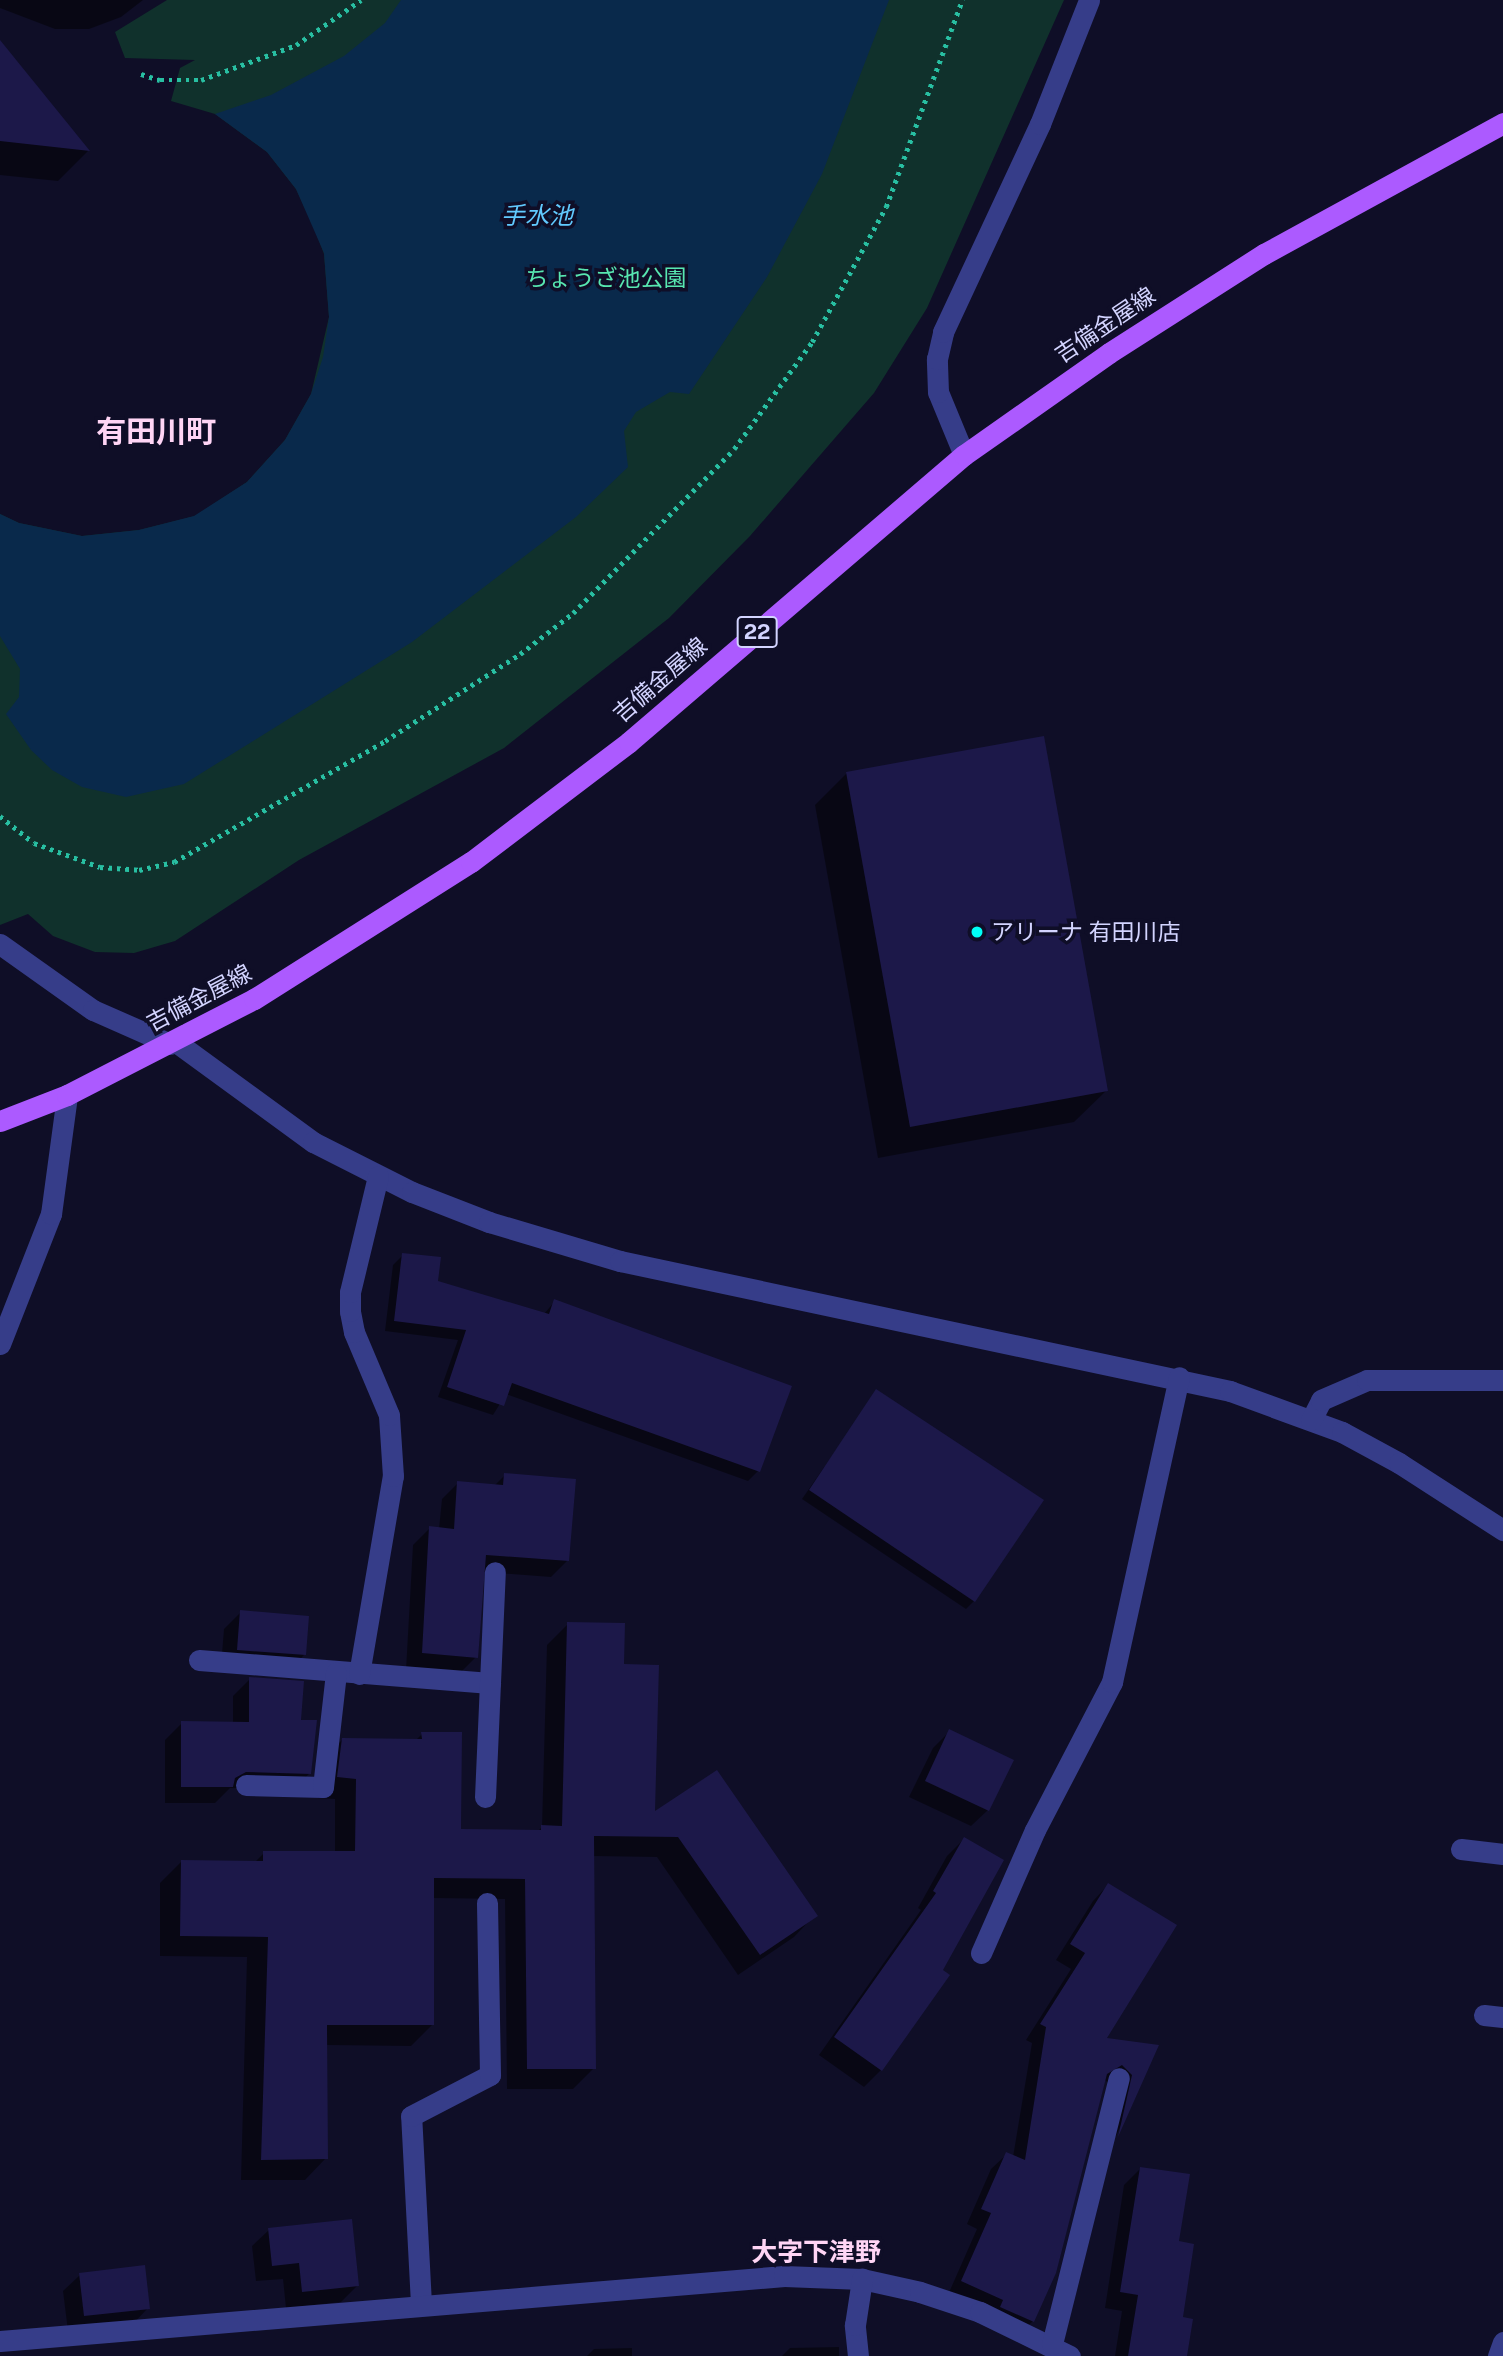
<!DOCTYPE html>
<html>
<head>
<meta charset="utf-8">
<style>
  body { margin:0 }
  #map { position:relative; width:1503px; height:2356px; overflow:hidden; background:#0f0e27; font-family:"Public Sans","Noto Sans JP",sans-serif }
  div>[style] { position:absolute }
  .green>* { inset:0; background:#10312c }
  .water>* { inset:0; background:#09294b }
  .shadow>* { inset:0; background:#0007 }
  .building>* { inset:0; background:#1c1849 }
  .path>* { height:4.5px; margin-top:-2.25px; transform-origin:0; background:repeating-linear-gradient(90deg,#28bfa2 0 3.5px,transparent 0 8.5px) }
  .minor>* { height:21px; margin:-10.5px; padding:0 10.5px; transform-origin:10.5px; border-radius:10.5px; background:#363d89 }
  .major>* { height:21px; margin:-10.5px; padding:0 10.5px; transform-origin:10.5px; border-radius:10.5px; background:#ac5aff }
  .dots>* { width:19px; height:19px; translate:-50% -50%; box-sizing:border-box; border:4px solid #0f0e27; border-radius:50% }
  span { translate:-50% -50%; white-space:nowrap; text-align:center; line-height:1.15; -webkit-text-stroke:7px #0f0e27; paint-order:stroke }
  .shield-label span { padding:2px 5px; background:#0f0e27; border:2px solid; border-radius:5px; -webkit-text-stroke-width:0 }
  .shield-label { font-size:21px; color:#d3d4ff; font-weight:700 }
  .park-label { font-size:23px; color:#58e7b1 }
  .street-label { font-size:23px; color:#d3d4ff }
  .poi-label { font-size:23px; color:#d3d4ff }
  .left { translate:0 -50%; text-align:left }
  .water-label { font-size:24px; color:#61caff; font-style:italic }
  .quarter-label { font-size:26px; color:#ffd5f5; font-weight:700 }
  .district-label { font-size:30px; color:#ffd5f5; font-weight:700 }
</style>
</head>
<body>
<div id="map">
  <div class="green">
    <i style="clip-path:polygon(167px 0,1064px 0,927px 308px,874px 393px,750px 536px,669px 618px,504px 748px,299px 860px,175px 941px,134px 953px,95px 952px,53px 936px,28px 914px,0 925px,0 514px,19px 523px,82px 536px,139px 530px,195px 516px,247px 482px,285px 440px,311px 394px,329px 317px,324px 254px,315px 230px,296px 189px,267px 152px,215px 114px,171px 101px,180px 68px,195px 60px,125px 58px,115px 32px)"></i>
  </div>
  <div class="water">
    <i style="clip-path:polygon(401px 0,889px 0,822px 174px,767px 277px,689px 394px,670px 392px,636px 412px,624px 431px,628px 467px,576px 517px,412px 642px,184px 784px,126px 797px,82px 787px,52px 770px,31px 750px,6px 714px,19px 697px,20px 669px,0 636px,0 514px,19px 523px,82px 536px,139px 530px,194px 516px,247px 482px,285px 440px,311px 394px,323px 357px,329px 317px,324px 253px,296px 189px,267px 152px,215px 114px,271px 95px,344px 56px,385px 23px)"></i>
  </div>
  <div class="shadow">
    <i style="clip-path:polygon(0 0,143px 0,121px 17px,89px 29px,55px 29px,0 8px)"></i>
    <i style="clip-path:polygon(0 43px,88px 151px,58px 181px,0 175px)"></i>
    <i style="clip-path:polygon(847px 773px,1106px 1091px,1074px 1122px,878px 1158px,815px 805px)"></i>
    <i style="clip-path:polygon(403px 1255px,436px 1282px,544px 1314px,555px 1301px,758px 1471px,748px 1481px,506px 1394px,493px 1415px,438px 1397px,458px 1340px,385px 1331px,393px 1265px)"></i>
    <i style="clip-path:polygon(877px 1391px,974px 1601px,966px 1609px,802px 1499px)"></i>
    <i style="clip-path:polygon(505px 1475px,567px 1561px,551px 1577px,483px 1572px,476px 1657px,459px 1674px,406px 1670px,413px 1545px,430px 1528px,439px 1529px,442px 1499px,458px 1483px,494px 1486px)"></i>
    <i style="clip-path:polygon(241px 1612px,304px 1655px,288px 1671px,221px 1666px,224px 1629px)"></i>
    <i style="clip-path:polygon(568px 1624px,622px 1666px,654px 1815px,815px 1915px,794px 1937px,738px 1975px,657px 1857px,592px 1856px,594px 2068px,573px 2089px,507px 2089px,505px 1899px,433px 1898px,432px 2025px,411px 2046px,326px 2045px,326px 2158px,305px 2180px,241px 2180px,247px 1957px,160px 1956px,160px 1883px,182px 1861px,254px 1863px,264px 1853px,335px 1853px,335px 1799px,317px 1798px,321px 1761px,342px 1740px,415px 1741px,422px 1734px,459px 1831px,537px 1832px,542px 1827px,547px 1645px)"></i>
    <i style="clip-path:polygon(250px 1679px,299px 1722px,310px 1773px,293px 1789px,230px 1788px,215px 1803px,165px 1803px,165px 1740px,182px 1723px,233px 1723px,233px 1696px)"></i>
    <i style="clip-path:polygon(950px 1731px,988px 1810px,971px 1826px,909px 1797px,933px 1748px)"></i>
    <i style="clip-path:polygon(964px 1839px,881px 2070px,864px 2087px,819px 2055px,921px 1910px,918px 1908px,947px 1856px)"></i>
    <i style="clip-path:polygon(1108px 1885px,1104px 2040px,1157px 2047px,1116px 2136px,1104px 2148px,1117px 2091px,1105px 2080px,1033px 2321px,1017px 2336px,947px 2297px,977px 2229px,967px 2224px,991px 2169px,1007px 2154px,1013px 2157px,1032px 2043px,1026px 2040px,1071px 1969px,1056px 1960px,1093px 1901px)"></i>
    <i style="clip-path:polygon(1141px 2168px,1177px 2243px,1186px 2356px,1115px 2356px,1122px 2311px,1105px 2308px,1124px 2185px)"></i>
    <i style="clip-path:polygon(269px 2230px,358px 2285px,341px 2302px,286px 2308px,283px 2279px,256px 2281px,252px 2246px)"></i>
    <i style="clip-path:polygon(80px 2275px,148px 2308px,132px 2325px,68px 2331px,63px 2291px)"></i>
    <i style="clip-path:polygon(839px 2347px,839px 2356px,782px 2356px,790px 2348px)"></i>
    <i style="clip-path:polygon(632px 2348px,632px 2356px,587px 2356px,594px 2349px)"></i>
  </div>
  <div class="building">
    <i style="clip-path:polygon(0 40px,90px 151px,0 141px)"></i>
    <i style="clip-path:polygon(1044px 736px,1108px 1091px,910px 1127px,846px 772px)"></i>
    <i style="clip-path:polygon(402px 1253px,441px 1257px,438px 1281px,549px 1314px,554px 1299px,792px 1386px,760px 1472px,512px 1383px,504px 1406px,447px 1387px,466px 1330px,394px 1321px)"></i>
    <i style="clip-path:polygon(876px 1389px,1044px 1500px,975px 1602px,809px 1490px)"></i>
    <i style="clip-path:polygon(504px 1473px,576px 1479px,569px 1561px,486px 1555px,478px 1658px,422px 1653px,429px 1526px,454px 1529px,457px 1481px,503px 1485px)"></i>
    <i style="clip-path:polygon(240px 1610px,309px 1616px,306px 1655px,237px 1650px)"></i>
    <i style="clip-path:polygon(567px 1622px,625px 1623px,624px 1664px,659px 1665px,655px 1811px,717px 1770px,818px 1916px,760px 1955px,678px 1837px,594px 1836px,596px 2069px,527px 2069px,525px 1879px,434px 1878px,434px 2025px,327px 2025px,328px 2159px,261px 2160px,268px 1937px,180px 1936px,181px 1860px,263px 1861px,263px 1851px,355px 1851px,356px 1779px,337px 1777px,342px 1738px,422px 1739px,421px 1732px,462px 1732px,461px 1829px,541px 1830px,541px 1825px,562px 1826px)"></i>
    <i style="clip-path:polygon(249px 1677px,304px 1681px,301px 1720px,317px 1720px,311px 1774px,246px 1772px,235px 1778px,233px 1787px,181px 1787px,181px 1721px,249px 1722px)"></i>
    <i style="clip-path:polygon(949px 1729px,1014px 1760px,989px 1811px,925px 1781px)"></i>
    <i style="clip-path:polygon(964px 1837px,1004px 1860px,943px 1970px,950px 1975px,882px 2071px,834px 2037px,936px 1893px,933px 1891px)"></i>
    <i style="clip-path:polygon(1108px 1883px,1177px 1925px,1107px 2038px,1159px 2045px,1118px 2137px,1132px 2075px,1122px 2065px,1107px 2074px,1056px 2273px,1034px 2322px,1000px 2307px,1003px 2300px,961px 2281px,991px 2213px,981px 2209px,1006px 2152px,1025px 2160px,1046px 2027px,1040px 2024px,1085px 1953px,1070px 1944px)"></i>
    <i style="clip-path:polygon(1140px 2167px,1190px 2174px,1179px 2241px,1194px 2244px,1183px 2317px,1193px 2319px,1187px 2356px,1128px 2356px,1138px 2295px,1120px 2292px)"></i>
    <i style="clip-path:polygon(352px 2219px,359px 2286px,302px 2292px,299px 2263px,272px 2266px,268px 2228px)"></i>
    <i style="clip-path:polygon(145px 2265px,150px 2309px,84px 2316px,79px 2273px)"></i>
  </div>
  <div class="path">
    <i style="left:141px;top:74px;width:20px;rotate:18deg"></i>
    <i style="left:160px;top:80px;width:41px"></i>
    <i style="left:201px;top:80px;width:101px;rotate:-20.2deg"></i>
    <i style="left:296px;top:45px;width:79px;rotate:-34.7deg"></i>
    <i style="left:0;top:816px;width:43px;rotate:38.5deg"></i>
    <i style="left:34px;top:843px;width:70px;rotate:20deg"></i>
    <i style="left:100px;top:867px;width:39px;rotate:4deg"></i>
    <i style="left:139px;top:870px;width:36px;rotate:-13deg"></i>
    <i style="left:174px;top:862px;width:243px;rotate:-29.8deg"></i>
    <i style="left:385px;top:741px;width:161px;rotate:-32.8deg"></i>
    <i style="left:520px;top:654px;width:67px;rotate:-37.7deg"></i>
    <i style="left:573px;top:613px;width:230px;rotate:-45.5deg"></i>
    <i style="left:734px;top:449px;width:132px;rotate:-53.9deg"></i>
    <i style="left:812px;top:342px;width:154px;rotate:-61.3deg"></i>
    <i style="left:886px;top:207px;width:221px;rotate:-69.8deg"></i>
  </div>
  <div class="minor">
    <i style="left:964px;top:455px;width:68px;rotate:-112.4deg"></i>
    <i style="left:938px;top:392px;width:33px;rotate:-92deg"></i>
    <i style="left:937px;top:359px;width:28px;rotate:-77deg"></i>
    <i style="left:943px;top:332px;width:230px;rotate:-65deg"></i>
    <i style="left:1040px;top:124px;width:133px;rotate:-68.4deg"></i>
    <i style="left:0;top:944px;width:114px;rotate:35.4deg"></i>
    <i style="left:93px;top:1010px;width:84px;rotate:23.8deg"></i>
    <i style="left:176px;top:1042px;width:170px;rotate:36.1deg"></i>
    <i style="left:313px;top:1142px;width:111px;rotate:26.8deg"></i>
    <i style="left:412px;top:1192px;width:83px;rotate:21.3deg"></i>
    <i style="left:489px;top:1222px;width:137px;rotate:16.6deg"></i>
    <i style="left:620px;top:1261px;width:624px;rotate:12.03deg"></i>
    <i style="left:1230px;top:1391px;width:119px;rotate:20.1deg"></i>
    <i style="left:1342px;top:1432px;width:65px;rotate:28.5deg"></i>
    <i style="left:1399px;top:1463px;width:124px;rotate:32.8deg"></i>
    <i style="left:0;top:1344px;width:140px;rotate:-68.6deg"></i>
    <i style="left:51px;top:1214px;width:120px;rotate:-82.3deg"></i>
    <i style="left:1311px;top:1420px;width:22px;rotate:-63deg"></i>
    <i style="left:1321px;top:1400px;width:50px;rotate:-23.5deg"></i>
    <i style="left:1367px;top:1380px;width:136px"></i>
    <i style="left:199px;top:1660px;width:292px;rotate:4.5deg"></i>
    <i style="left:359px;top:1674px;width:201px;rotate:-80.3deg"></i>
    <i style="left:393px;top:1476px;width:61px;rotate:-93.8deg"></i>
    <i style="left:389px;top:1415px;width:90px;rotate:-112.9deg"></i>
    <i style="left:354px;top:1332px;width:21px;rotate:-101deg"></i>
    <i style="left:350px;top:1311px;width:19px;rotate:-90deg"></i>
    <i style="left:350px;top:1292px;width:119px;rotate:-76.4deg"></i>
    <i style="left:246px;top:1785px;width:77px;rotate:1.5deg"></i>
    <i style="left:323px;top:1787px;width:115px;rotate:-83.5deg"></i>
    <i style="left:485px;top:1797px;width:225px;rotate:-87.5deg"></i>
    <i style="left:1461px;top:1849px;width:42px;rotate:6.8deg"></i>
    <i style="left:981px;top:1953px;width:134px;rotate:-66.3deg"></i>
    <i style="left:1035px;top:1830px;width:167px;rotate:-62.5deg"></i>
    <i style="left:1112px;top:1682px;width:312px;rotate:-77.6deg"></i>
    <i style="left:1484px;top:2015px;width:19px;rotate:6deg"></i>
    <i style="left:421px;top:2304px;width:188px;rotate:-93deg"></i>
    <i style="left:411px;top:2116px;width:89px;rotate:-27.4deg"></i>
    <i style="left:490px;top:2075px;width:172px;rotate:-91deg"></i>
    <i style="left:0;top:2341px;width:787px;rotate:-4.74deg"></i>
    <i style="left:784px;top:2276px;width:78px;rotate:2.2deg"></i>
    <i style="left:862px;top:2279px;width:59px;rotate:12.6deg"></i>
    <i style="left:920px;top:2292px;width:63px;rotate:18.4deg"></i>
    <i style="left:980px;top:2312px;width:100px;rotate:26.1deg"></i>
    <i style="left:1052px;top:2344px;width:274px;rotate:-75.9deg"></i>
    <i style="left:858px;top:2356px;width:31px;rotate:-96deg"></i>
    <i style="left:855px;top:2325px;width:47px;rotate:-81.3deg"></i>
    <i style="left:1498px;top:2356px;width:15px;rotate:-70deg"></i>
  </div>
  <div class="major">
    <i style="left:0;top:1121px;width:72px;rotate:-21.2deg"></i>
    <i style="left:67px;top:1095px;width:210px;rotate:-27.2deg"></i>
    <i style="left:254px;top:999px;width:257px;rotate:-32.3deg"></i>
    <i style="left:471px;top:862px;width:198px;rotate:-37.2deg"></i>
    <i style="left:629px;top:742px;width:441px;rotate:-40.6deg"></i>
    <i style="left:964px;top:455px;width:177px;rotate:-35.1deg"></i>
    <i style="left:1109px;top:353px;width:184px;rotate:-32.6deg"></i>
    <i style="left:1264px;top:254px;width:273px;rotate:-28.7deg"></i>
  </div>
  <div class="dots">
    <i style="left:977px;top:932px;background:#00fef7"></i>
  </div>
  <div class="shield-label">
    <span style="left:757px;top:632px">22</span>
  </div>
  <div class="park-label">
    <span style="left:606px;top:278px">ちょうざ池公園</span>
  </div>
  <div class="street-label">
    <span style="left:1105px;top:325px;rotate:-34deg">吉備金屋線</span>
    <span style="left:660px;top:680px;rotate:-41deg">吉備金屋線</span>
    <span style="left:199px;top:998px;rotate:-28deg">吉備金屋線</span>
  </div>
  <div class="poi-label">
    <span class="left" style="left:991px;top:932px">アリーナ 有田川店</span>
  </div>
  <div class="water-label">
    <span style="left:537px;top:216px">手水池</span>
  </div>
  <div class="quarter-label">
    <span style="left:816px;top:2252px">大字下津野</span>
  </div>
  <div class="district-label">
    <span style="left:156px;top:431px">有田川町</span>
  </div>
</div>
</body>
</html>
